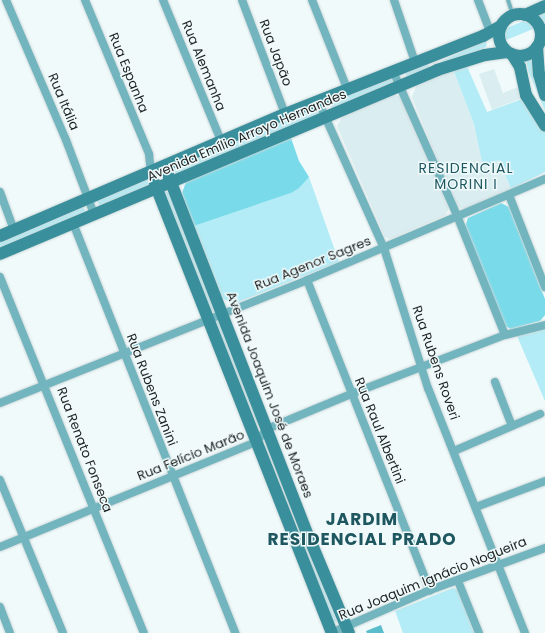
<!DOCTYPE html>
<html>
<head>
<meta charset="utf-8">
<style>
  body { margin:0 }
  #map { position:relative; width:545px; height:633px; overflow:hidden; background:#f0fafb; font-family:Poppins,sans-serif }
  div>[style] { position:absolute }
  .built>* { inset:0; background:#daedf0 }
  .green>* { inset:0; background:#b3ecf6 }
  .forest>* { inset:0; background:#79dbea }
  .water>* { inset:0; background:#5abdcb }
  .roads { filter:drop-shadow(0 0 1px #ced7d8) drop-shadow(0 0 1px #ced7d8) }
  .lane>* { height:4px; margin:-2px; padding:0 2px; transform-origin:2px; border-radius:2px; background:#72b5bf }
  .street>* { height:8px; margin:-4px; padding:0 4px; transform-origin:4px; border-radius:4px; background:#72b5bf }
  .secondary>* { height:12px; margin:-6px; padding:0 6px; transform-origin:6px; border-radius:6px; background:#39909c }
  .secondary>.ring { margin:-6px; padding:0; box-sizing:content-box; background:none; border:12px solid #39909c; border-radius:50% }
  span { translate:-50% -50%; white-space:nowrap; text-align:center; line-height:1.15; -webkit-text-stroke:3px #f0fafb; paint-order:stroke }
  .street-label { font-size:13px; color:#1d2121 }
  .neighbourhood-label { font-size:14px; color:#1e575f; letter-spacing:1px }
  .district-label { font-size:17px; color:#1e575f; font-weight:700; letter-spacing:1px }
</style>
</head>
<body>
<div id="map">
  <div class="built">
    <i style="clip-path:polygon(453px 69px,474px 124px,483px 167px,499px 160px,511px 189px,465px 210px,456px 206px,412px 97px,417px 84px)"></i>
    <i style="clip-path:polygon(494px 69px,503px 93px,518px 87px,522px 98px,492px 110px,479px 74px)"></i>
    <i style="clip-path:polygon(392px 94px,403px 98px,449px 208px,446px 215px,390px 239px,385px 237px,337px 126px,343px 116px)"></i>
  </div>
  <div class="green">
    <i style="clip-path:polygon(545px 12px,545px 24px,506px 40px,500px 37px,502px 30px)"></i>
    <i style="clip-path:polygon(487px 40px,486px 47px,447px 63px,441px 61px)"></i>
    <i style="clip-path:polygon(529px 59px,534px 60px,545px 100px,545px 111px,529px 73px,526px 61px)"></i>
    <i style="clip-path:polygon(428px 64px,429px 68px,408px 77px,406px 75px,406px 71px)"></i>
    <i style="clip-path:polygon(466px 64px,487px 112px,530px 96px,545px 122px,545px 172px,511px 189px,499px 160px,483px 167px,474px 124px,453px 69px)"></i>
    <i style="clip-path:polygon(391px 79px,393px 82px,332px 108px,331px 106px,331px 102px)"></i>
    <i style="clip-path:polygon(313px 108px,319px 114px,177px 175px,174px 171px,175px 167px)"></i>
    <i style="clip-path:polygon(309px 177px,339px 262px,233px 304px,222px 298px,194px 226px,291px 193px)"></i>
    <i style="clip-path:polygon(146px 178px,150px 185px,100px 206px,98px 204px,98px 199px)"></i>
    <i style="clip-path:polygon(166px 192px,170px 192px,214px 311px,210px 310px,164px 193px)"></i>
    <i style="clip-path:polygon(83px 207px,85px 210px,83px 215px,0 249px,0 239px)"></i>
    <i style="clip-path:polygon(217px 317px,259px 425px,257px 425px,214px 319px)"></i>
    <i style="clip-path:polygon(545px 329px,545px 401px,517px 336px)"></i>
    <i style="clip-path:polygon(265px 446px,267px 446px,337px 622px,333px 622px,264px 447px)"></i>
    <i style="clip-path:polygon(453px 588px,458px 590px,474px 633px,403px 633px,395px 611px)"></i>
  </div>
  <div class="forest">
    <i style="clip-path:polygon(291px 138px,299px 161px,309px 177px,299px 188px,291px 193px,194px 226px,182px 193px,186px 182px)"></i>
    <i style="clip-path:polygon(501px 203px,509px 207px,545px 299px,545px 315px,540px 321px,511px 329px,505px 326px,465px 227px,468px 218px)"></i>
  </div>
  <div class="water">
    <i style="clip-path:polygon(381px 625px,384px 633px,367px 633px,366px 631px)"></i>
  </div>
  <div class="roads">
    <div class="lane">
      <i style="left:508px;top:0;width:16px;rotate:72deg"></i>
    </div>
    <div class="street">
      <i style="left:6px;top:0;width:152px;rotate:66.8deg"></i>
      <i style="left:66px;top:140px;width:79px;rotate:69.3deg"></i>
      <i style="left:85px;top:0;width:167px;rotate:67.4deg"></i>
      <i style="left:149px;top:154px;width:19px;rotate:84deg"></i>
      <i style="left:163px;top:0;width:152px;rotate:67.6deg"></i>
      <i style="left:242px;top:0;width:122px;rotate:69.3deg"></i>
      <i style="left:312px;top:0;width:98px;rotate:68.4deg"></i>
      <i style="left:394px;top:0;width:65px;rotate:71.3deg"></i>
      <i style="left:478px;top:0;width:34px;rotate:69deg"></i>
      <i style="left:393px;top:71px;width:161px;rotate:66.1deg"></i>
      <i style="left:458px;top:218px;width:126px;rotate:68.1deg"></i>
      <i style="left:319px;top:103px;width:159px;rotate:65.9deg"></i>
      <i style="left:384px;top:248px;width:147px;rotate:72.6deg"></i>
      <i style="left:428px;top:388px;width:264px;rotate:68.4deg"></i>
      <i style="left:0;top:192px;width:40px;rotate:69.8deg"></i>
      <i style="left:509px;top:195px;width:99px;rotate:68.6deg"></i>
      <i style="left:73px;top:223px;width:441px;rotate:68.4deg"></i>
      <i style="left:0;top:277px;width:384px;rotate:68deg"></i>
      <i style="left:307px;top:280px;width:334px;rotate:68.4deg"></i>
      <i style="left:495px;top:382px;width:47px;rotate:68.9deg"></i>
      <i style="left:0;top:403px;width:331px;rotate:-21.8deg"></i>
      <i style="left:307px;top:280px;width:259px;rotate:-23deg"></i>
      <i style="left:454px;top:451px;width:94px;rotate:-23.3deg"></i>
      <i style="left:0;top:480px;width:165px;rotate:67.6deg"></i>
      <i style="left:476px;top:507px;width:74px;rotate:-20.6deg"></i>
      <i style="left:0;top:547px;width:277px;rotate:-22.3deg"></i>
      <i style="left:256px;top:442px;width:17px;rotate:-50deg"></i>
      <i style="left:267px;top:429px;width:91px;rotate:-22.6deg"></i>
      <i style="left:351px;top:394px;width:165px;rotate:-21deg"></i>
      <i style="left:505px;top:335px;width:41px;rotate:-14deg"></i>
      <i style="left:458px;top:581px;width:56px;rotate:68deg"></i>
      <i style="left:0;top:607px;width:28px;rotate:69deg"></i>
      <i style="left:331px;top:633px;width:108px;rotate:-23.5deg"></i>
      <i style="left:430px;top:590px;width:122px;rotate:-20.1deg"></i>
    </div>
    <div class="secondary">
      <i class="ring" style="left:499px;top:14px;width:30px;height:30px"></i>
      <i style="left:525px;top:15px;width:22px;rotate:-24deg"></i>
      <i style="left:537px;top:47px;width:27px;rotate:86deg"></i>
      <i style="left:539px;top:74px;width:22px;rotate:74deg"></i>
      <i style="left:512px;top:54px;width:15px;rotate:58deg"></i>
      <i style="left:520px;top:67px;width:29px;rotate:78deg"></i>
      <i style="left:526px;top:95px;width:36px;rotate:58deg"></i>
      <i style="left:165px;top:167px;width:395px;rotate:68.8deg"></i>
      <i style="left:308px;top:535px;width:106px;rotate:67.3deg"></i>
      <i style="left:155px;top:184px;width:483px;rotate:68.5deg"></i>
      <i style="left:0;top:236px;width:310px;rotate:-23.2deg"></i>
      <i style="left:285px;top:114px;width:213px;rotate:-21.5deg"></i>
      <i style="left:483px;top:36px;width:21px;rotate:-29deg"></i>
      <i style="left:0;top:254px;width:474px;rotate:-22.8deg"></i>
      <i style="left:437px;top:70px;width:50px;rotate:-17.4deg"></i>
      <i style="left:485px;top:55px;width:22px;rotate:-8deg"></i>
    </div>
  </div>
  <div class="street-label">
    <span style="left:275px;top:53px;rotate:69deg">Rua Japão</span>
    <span style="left:203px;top:66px;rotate:68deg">Rua Alemanha</span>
    <span style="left:128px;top:73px;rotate:68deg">Rua Espanha</span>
    <span style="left:63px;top:102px;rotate:67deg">Rua Itália</span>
    <span style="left:247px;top:136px;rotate:-23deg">Avenida Emílio Arroyo Hernandes</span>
    <span style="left:313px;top:264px;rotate:-22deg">Rua Agenor Sagres</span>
    <span style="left:435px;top:363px;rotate:71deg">Rua Rubens Roveri</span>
    <span style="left:151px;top:390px;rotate:69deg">Rua Rubens Zanini</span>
    <span style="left:269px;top:395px;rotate:69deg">Avenida Joaquim José de Moraes</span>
    <span style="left:379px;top:431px;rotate:68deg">Rua Raul Albertini</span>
    <span style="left:84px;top:450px;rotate:69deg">Rua Renato Fonseca</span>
    <span style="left:191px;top:456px;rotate:-22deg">Rua Felício Marão</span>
    <span style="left:433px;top:579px;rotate:-22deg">Rua Joaquim Ignácio Nogueira</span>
  </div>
  <div class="neighbourhood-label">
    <span style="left:466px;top:176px">RESIDENCIAL<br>MORINI I</span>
  </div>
  <div class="district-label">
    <span style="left:362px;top:530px">JARDIM<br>RESIDENCIAL PRADO</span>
  </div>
</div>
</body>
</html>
